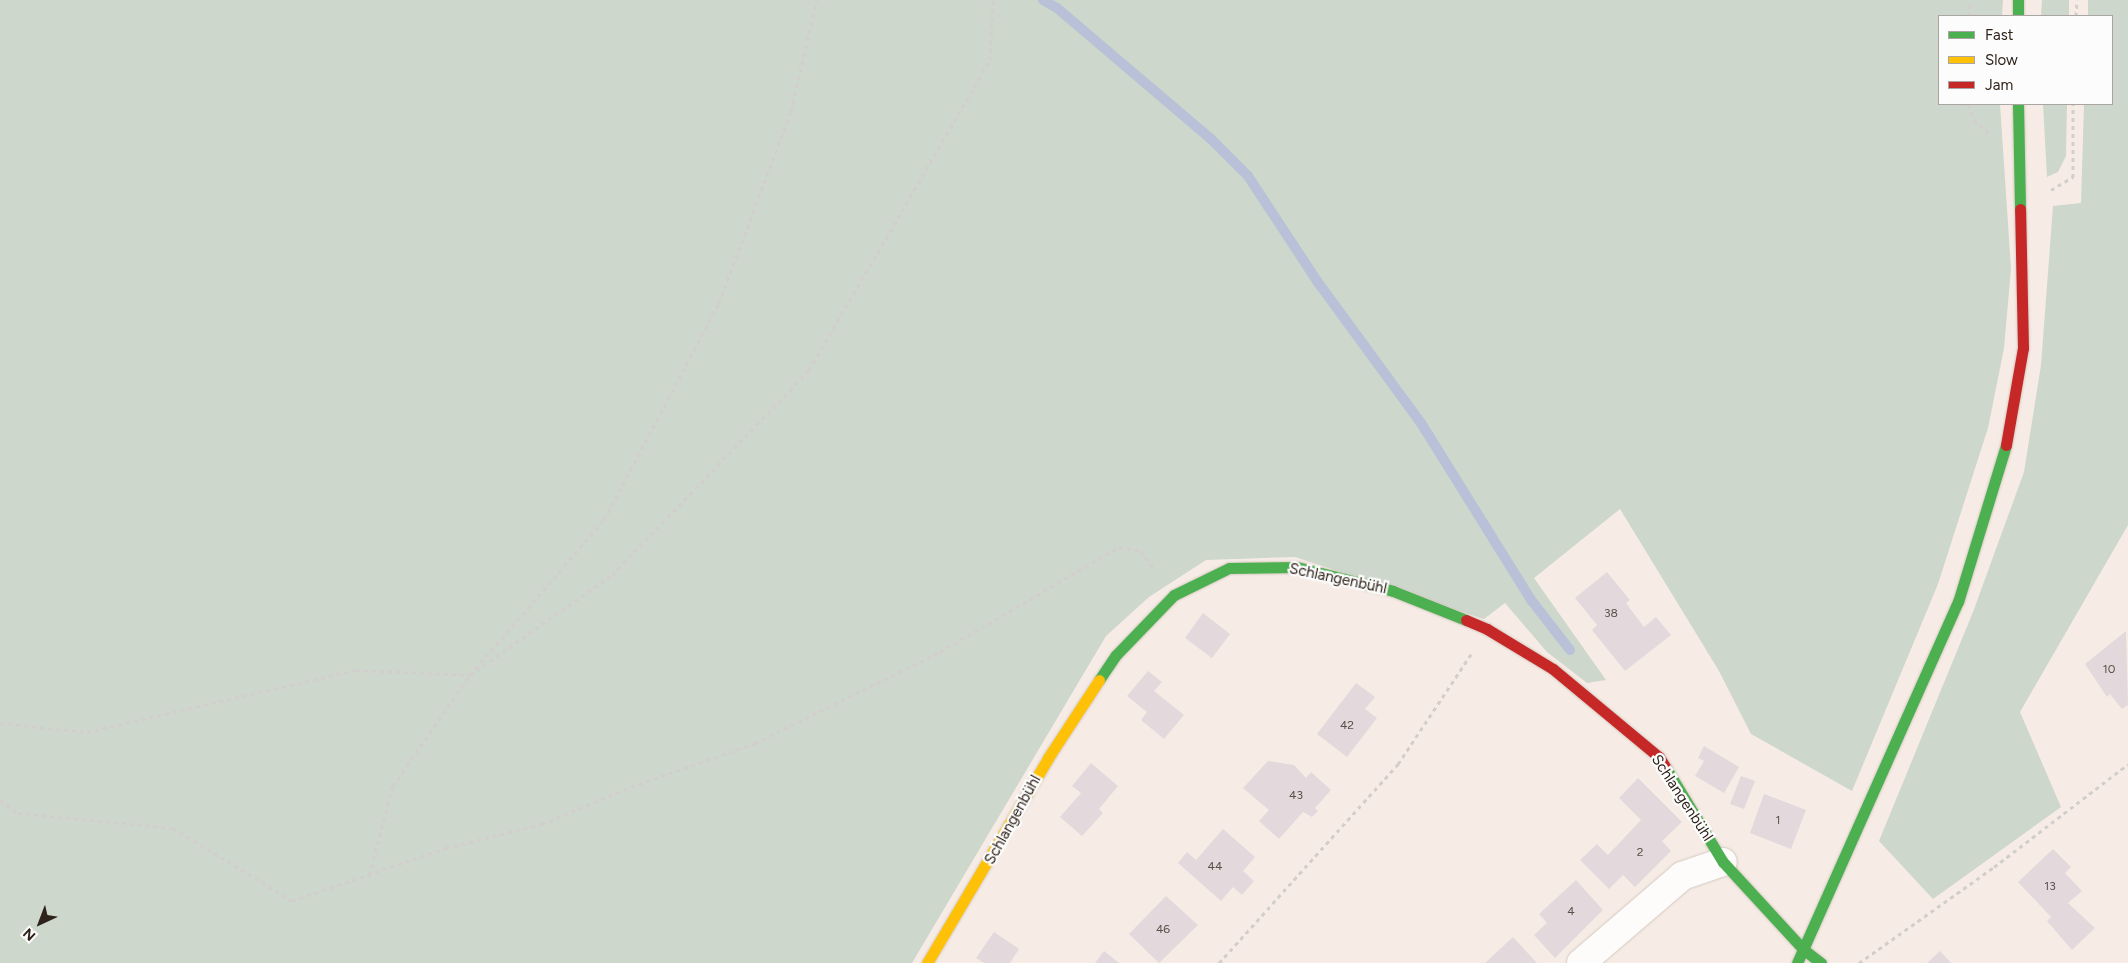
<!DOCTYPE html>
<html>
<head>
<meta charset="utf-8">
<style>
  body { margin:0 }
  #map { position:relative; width:2128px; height:963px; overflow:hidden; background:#f6ece5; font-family:Figtree,sans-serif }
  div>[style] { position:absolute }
  .green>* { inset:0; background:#cdd7cc }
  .stream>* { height:10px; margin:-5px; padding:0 5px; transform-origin:5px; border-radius:5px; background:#b8c1d8 }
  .building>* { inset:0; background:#e3d8db }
  .path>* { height:3px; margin-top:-1.5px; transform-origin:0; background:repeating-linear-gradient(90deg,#d2cecc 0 4px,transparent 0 8px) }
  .roads { filter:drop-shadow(0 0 1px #d3c9c1) drop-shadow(0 0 1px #d3c9c1) }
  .street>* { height:28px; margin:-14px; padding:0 14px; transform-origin:14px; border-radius:14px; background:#fefcfb }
  .fast>* { height:11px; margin:-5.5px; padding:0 5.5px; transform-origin:5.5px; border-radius:5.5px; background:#4caf50 }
  .slow>* { height:11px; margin:-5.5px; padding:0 5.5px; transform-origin:5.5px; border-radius:5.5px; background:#ffc107 }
  .jam>* { height:11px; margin:-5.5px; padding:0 5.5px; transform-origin:5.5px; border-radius:5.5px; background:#c62828 }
  span { translate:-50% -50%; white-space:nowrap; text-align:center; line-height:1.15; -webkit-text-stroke:4.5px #fcfcfc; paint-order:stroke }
  .number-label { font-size:12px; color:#5b504a }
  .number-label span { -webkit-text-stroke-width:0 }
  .street-label { font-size:15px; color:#2e221a }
  .legend { position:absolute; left:1938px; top:15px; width:175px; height:90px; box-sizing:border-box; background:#fcfcfc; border:1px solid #aaa5a2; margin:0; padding:6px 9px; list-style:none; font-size:15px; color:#2e221a }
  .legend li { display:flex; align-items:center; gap:10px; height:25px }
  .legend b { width:25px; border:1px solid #aaa5a2 }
  .north { position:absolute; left:15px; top:898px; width:50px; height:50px; -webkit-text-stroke:4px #fcfcfc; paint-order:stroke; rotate:223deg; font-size:14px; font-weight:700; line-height:20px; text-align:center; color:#2e221a }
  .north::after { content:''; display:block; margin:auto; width:18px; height:22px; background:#2e221a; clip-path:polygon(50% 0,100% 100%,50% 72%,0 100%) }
</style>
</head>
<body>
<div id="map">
  <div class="green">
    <i style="clip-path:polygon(0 0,2003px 0,2002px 16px,1939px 16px,1939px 104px,2000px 104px,2011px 269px,2004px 348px,1988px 428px,1938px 584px,1852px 791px,1751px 734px,1719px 671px,1620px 509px,1534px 578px,1606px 680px,1587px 683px,1547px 652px,1505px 603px,1484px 619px,1295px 557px,1206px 560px,1149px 597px,1106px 636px,912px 963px,0 963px)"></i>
    <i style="clip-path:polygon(2042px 0,2069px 0,2069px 16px,2041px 16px)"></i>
    <i style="clip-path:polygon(2088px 0,2128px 0,2128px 525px,2020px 712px,2061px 807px,1933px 899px,1879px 841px,1973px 612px,2024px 472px,2041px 365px,2053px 206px,2081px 203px,2084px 104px,2112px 104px,2112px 16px,2088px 16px)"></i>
    <i style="clip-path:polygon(2043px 104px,2067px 104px,2066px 156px,2058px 172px,2047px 177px)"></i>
  </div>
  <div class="stream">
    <i style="left:1043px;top:0;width:16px;rotate:30deg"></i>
    <i style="left:1057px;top:8px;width:202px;rotate:40.4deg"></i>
    <i style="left:1211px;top:139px;width:52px;rotate:45deg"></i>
    <i style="left:1248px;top:176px;width:126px;rotate:56.7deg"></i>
    <i style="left:1317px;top:281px;width:176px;rotate:53.8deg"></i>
    <i style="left:1421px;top:423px;width:210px;rotate:58.1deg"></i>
    <i style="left:1532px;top:601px;width:62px;rotate:52.2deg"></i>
  </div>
  <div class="building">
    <i style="clip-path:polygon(1607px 572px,1630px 600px,1626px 603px,1644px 627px,1656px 617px,1671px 635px,1625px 671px,1592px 630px,1597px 625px,1575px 598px)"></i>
    <i style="clip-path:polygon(1203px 613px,1230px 634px,1212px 658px,1185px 638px)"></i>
    <i style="clip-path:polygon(2126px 631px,2128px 705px,2122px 709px,2110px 694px,2107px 697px,2085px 664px)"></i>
    <i style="clip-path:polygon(1148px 671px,1162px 682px,1154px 691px,1184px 715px,1164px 739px,1141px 720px,1147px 712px,1127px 696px)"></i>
    <i style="clip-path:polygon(1356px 683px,1375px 697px,1365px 709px,1377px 718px,1347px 757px,1317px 734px)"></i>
    <i style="clip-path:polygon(1704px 746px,1739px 767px,1724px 793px,1695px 776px,1704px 761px,1698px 758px)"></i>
    <i style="clip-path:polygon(1268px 761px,1294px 765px,1306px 778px,1311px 772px,1331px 790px,1315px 808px,1318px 811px,1312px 817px,1303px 812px,1279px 839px,1259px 821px,1269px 810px,1243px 788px)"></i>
    <i style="clip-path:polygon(1091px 763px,1118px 786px,1099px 809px,1103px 813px,1082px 836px,1060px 817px,1081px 793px,1072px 786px)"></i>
    <i style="clip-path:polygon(1741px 776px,1755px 781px,1744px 809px,1730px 804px)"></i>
    <i style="clip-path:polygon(1638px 778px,1682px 822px,1662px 841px,1671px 851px,1635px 887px,1623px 875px,1609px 889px,1580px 860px,1597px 844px,1608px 855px,1641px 820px,1619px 798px)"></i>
    <i style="clip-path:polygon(1764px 794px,1806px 810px,1791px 849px,1750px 833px)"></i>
    <i style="clip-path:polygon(1223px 829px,1255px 857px,1243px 871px,1254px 881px,1242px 895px,1233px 887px,1221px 901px,1178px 863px,1187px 852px,1196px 860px)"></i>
    <i style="clip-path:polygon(2053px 849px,2071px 867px,2065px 873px,2082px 891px,2068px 903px,2095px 928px,2072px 950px,2047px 921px,2051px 917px,2018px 882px)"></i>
    <i style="clip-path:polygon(1576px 880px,1603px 910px,1555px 958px,1534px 935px,1547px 923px,1539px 914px)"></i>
    <i style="clip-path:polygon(1166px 896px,1198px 925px,1159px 963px,1129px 934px)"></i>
    <i style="clip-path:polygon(994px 932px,1019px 949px,1010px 963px,984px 963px,976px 958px)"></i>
    <i style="clip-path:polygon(1513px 937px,1537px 963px,1485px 963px)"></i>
    <i style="clip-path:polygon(1104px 951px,1119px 963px,1095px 963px)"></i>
    <i style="clip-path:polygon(1940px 951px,1951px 963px,1927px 963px)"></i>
  </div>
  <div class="path">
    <i style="left:1969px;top:16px;width:16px;rotate:-86deg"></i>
    <i style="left:2076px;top:16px;width:16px;rotate:-86deg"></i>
    <i style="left:1968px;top:104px;width:17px;rotate:69deg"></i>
    <i style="left:1974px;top:120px;width:19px;rotate:43deg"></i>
    <i style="left:2051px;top:190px;width:26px;rotate:-31deg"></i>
    <i style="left:2073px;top:177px;width:73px;rotate:-90deg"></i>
    <i style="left:0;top:723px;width:87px;rotate:5.9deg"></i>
    <i style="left:87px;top:732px;width:276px;rotate:-13deg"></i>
    <i style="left:356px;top:670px;width:114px;rotate:2.5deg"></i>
    <i style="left:470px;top:675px;width:205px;rotate:-49.2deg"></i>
    <i style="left:604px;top:520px;width:246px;rotate:-62.1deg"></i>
    <i style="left:719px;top:303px;width:205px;rotate:-69.4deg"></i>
    <i style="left:791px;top:111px;width:114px;rotate:-76.8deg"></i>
    <i style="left:0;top:800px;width:22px;rotate:36deg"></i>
    <i style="left:18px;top:813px;width:156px;rotate:5.5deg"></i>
    <i style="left:173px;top:828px;width:140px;rotate:31.5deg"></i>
    <i style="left:292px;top:901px;width:163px;rotate:-19deg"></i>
    <i style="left:446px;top:848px;width:99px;rotate:-14deg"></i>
    <i style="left:542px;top:824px;width:96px;rotate:-22.6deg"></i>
    <i style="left:631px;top:787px;width:132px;rotate:-19.5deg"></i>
    <i style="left:755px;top:743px;width:206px;rotate:-26.2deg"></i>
    <i style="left:940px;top:652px;width:208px;rotate:-30.4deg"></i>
    <i style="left:1119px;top:547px;width:22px;rotate:10deg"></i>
    <i style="left:1141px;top:551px;width:24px;rotate:54deg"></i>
    <i style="left:369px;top:875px;width:92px;rotate:-74.9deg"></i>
    <i style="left:393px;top:786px;width:135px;rotate:-55.3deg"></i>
    <i style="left:470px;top:675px;width:174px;rotate:-35.2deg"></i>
    <i style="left:612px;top:575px;width:284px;rotate:-46.1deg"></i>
    <i style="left:809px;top:370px;width:359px;rotate:-59.7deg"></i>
    <i style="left:990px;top:60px;width:60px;rotate:-87.1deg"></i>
    <i style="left:1219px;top:963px;width:268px;rotate:-48deg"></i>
    <i style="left:1398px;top:764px;width:132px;rotate:-56.4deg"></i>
    <i style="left:1859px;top:963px;width:166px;rotate:-35.4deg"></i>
    <i style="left:1994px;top:867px;width:169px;rotate:-37.5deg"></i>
  </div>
  <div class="roads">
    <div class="street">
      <i style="left:1581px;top:963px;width:133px;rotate:-40.7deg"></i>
      <i style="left:1682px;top:876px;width:43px;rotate:-18.9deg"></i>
    </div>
    <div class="fast">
      <i style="left:2018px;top:0;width:16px;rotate:90deg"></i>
      <i style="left:2018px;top:104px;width:105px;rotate:88.9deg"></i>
      <i style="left:1099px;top:680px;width:30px;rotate:-56deg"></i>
      <i style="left:1116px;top:655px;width:83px;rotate:-46deg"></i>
      <i style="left:1174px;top:595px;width:61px;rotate:-26.1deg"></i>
      <i style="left:1229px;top:568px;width:68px;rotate:-0.8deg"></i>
      <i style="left:1297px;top:567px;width:99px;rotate:14deg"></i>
      <i style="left:1393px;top:591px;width:79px;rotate:21.7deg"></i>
      <i style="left:1666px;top:768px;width:110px;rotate:58.8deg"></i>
      <i style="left:1723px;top:862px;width:118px;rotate:47.4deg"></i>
      <i style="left:1803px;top:949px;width:23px;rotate:38deg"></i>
      <i style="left:1797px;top:963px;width:395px;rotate:-66deg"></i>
      <i style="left:1958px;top:602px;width:164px;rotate:-73deg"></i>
    </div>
    <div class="slow">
      <i style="left:927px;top:963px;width:238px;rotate:-59.4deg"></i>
      <i style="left:1048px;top:758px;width:93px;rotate:-56.8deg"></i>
    </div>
    <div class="jam">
      <i style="left:2006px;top:445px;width:98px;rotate:-80.1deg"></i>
      <i style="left:2023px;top:348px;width:139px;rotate:-91.2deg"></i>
      <i style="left:1466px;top:620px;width:23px;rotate:23deg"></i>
      <i style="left:1487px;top:629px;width:77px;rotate:31.2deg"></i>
      <i style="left:1553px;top:669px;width:138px;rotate:39.7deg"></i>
      <i style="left:1659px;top:757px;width:13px;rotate:58deg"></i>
    </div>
  </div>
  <div class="number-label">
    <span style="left:1611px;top:614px">38</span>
    <span style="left:2109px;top:670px">10</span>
    <span style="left:1347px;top:726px">42</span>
    <span style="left:1296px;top:796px">43</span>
    <span style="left:1778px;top:821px">1</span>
    <span style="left:1640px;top:853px">2</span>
    <span style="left:1215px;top:867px">44</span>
    <span style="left:2050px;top:887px">13</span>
    <span style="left:1571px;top:912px">4</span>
    <span style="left:1163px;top:930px">46</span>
  </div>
  <div class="street-label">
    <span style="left:1338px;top:579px;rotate:12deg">Schlangenbühl</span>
    <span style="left:1682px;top:798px;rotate:57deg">Schlangenbühl</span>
    <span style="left:1013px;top:820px;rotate:-61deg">Schlangenbühl</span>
  </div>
  <ul class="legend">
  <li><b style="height:6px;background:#4caf50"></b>Fast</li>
  <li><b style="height:6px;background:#ffc107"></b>Slow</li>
  <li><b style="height:6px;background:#c62828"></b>Jam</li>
  </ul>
  <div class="north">N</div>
</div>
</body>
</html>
